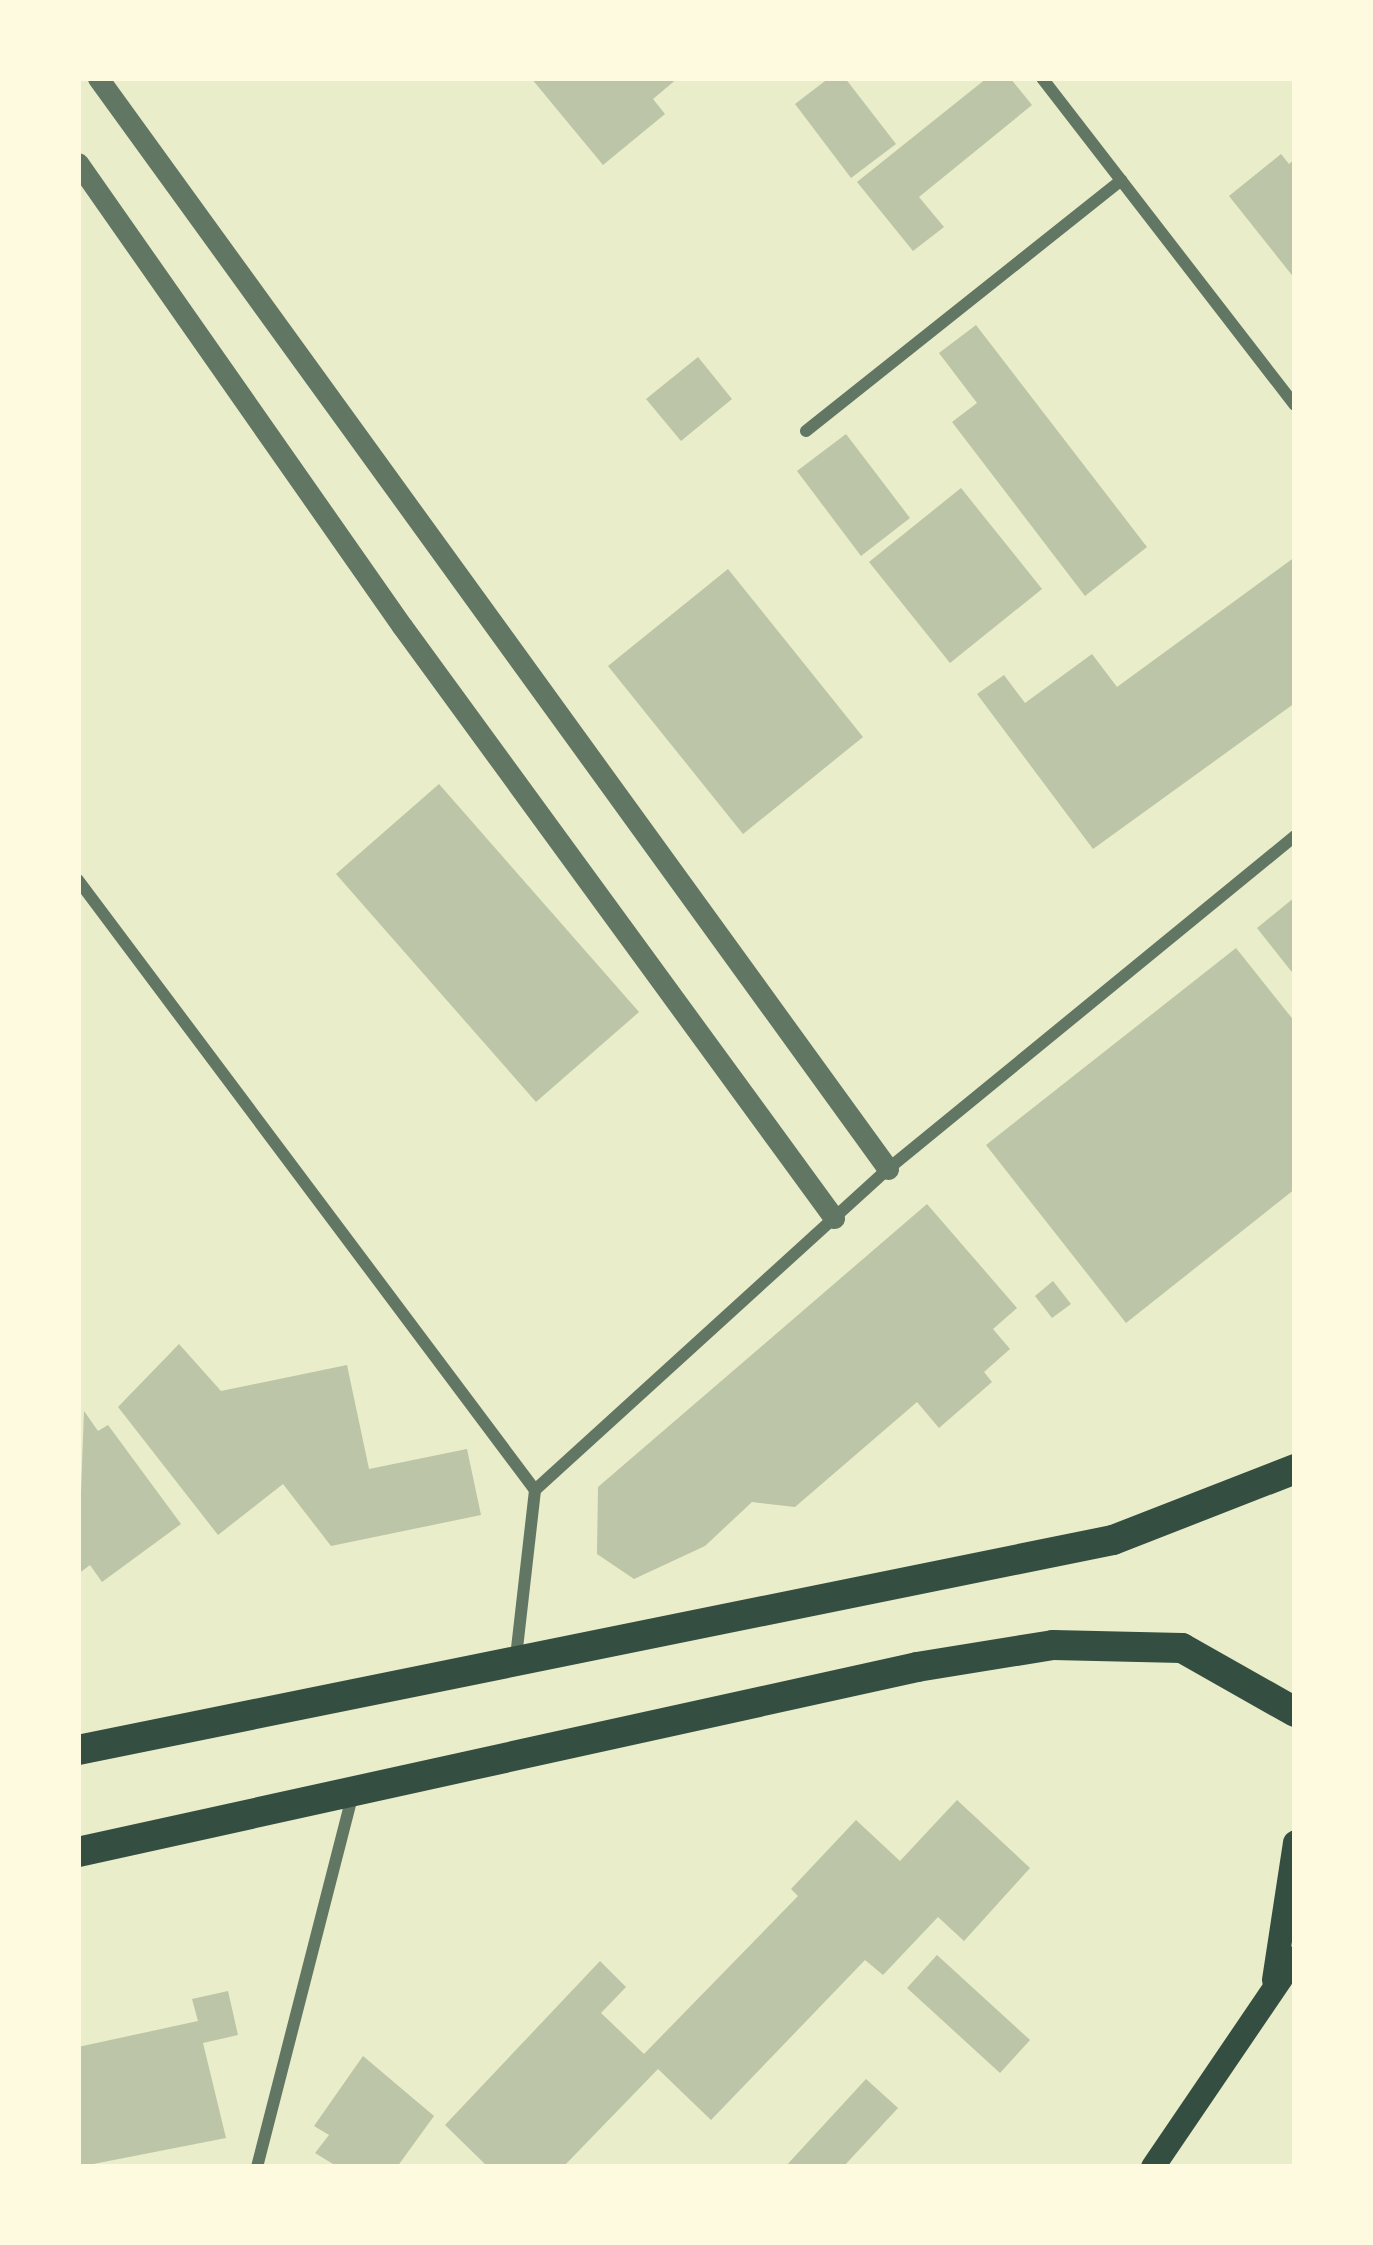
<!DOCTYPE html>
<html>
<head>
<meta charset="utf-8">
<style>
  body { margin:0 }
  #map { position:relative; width:1373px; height:2245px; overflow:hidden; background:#e9edc9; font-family:"Playfair Display",serif }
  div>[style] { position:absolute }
  .building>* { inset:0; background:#bcc5a7 }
  .minor>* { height:12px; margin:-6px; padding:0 6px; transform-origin:6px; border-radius:6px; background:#617663 }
  .tertiary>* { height:21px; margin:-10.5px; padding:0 10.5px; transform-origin:10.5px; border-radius:10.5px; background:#617663 }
  .secondary>* { height:24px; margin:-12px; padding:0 12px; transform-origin:12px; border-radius:12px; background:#344e41 }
  .primary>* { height:30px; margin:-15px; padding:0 15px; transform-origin:15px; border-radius:15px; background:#344e41 }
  span { translate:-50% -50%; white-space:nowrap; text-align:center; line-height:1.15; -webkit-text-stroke:10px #fefae0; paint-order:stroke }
  .frame { position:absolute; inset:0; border:81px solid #fefae0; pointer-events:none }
</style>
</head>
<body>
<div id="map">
  <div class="building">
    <i style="clip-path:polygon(531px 78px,678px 78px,653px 99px,665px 114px,603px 165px)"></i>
    <i style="clip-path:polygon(829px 78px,845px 78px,896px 144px,851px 178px,795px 104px)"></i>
    <i style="clip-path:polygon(987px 78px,1010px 78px,1032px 105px,919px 197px,944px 227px,913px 251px,857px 182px)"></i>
    <i style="clip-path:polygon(1281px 154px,1289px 164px,1295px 159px,1295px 279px,1229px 196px)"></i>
    <i style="clip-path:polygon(976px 325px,1147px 547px,1085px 596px,952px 422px,977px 403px,939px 353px)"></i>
    <i style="clip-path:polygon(698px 357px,732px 399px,681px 441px,646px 399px)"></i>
    <i style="clip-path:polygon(846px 434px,910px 518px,861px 556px,797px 471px)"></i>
    <i style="clip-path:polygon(961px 488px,1042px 589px,950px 663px,869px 562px)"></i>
    <i style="clip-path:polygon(1295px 557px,1295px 703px,1093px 849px,977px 694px,1004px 675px,1025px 703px,1092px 654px,1117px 687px)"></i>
    <i style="clip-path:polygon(728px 569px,863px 737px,743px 834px,608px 666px)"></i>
    <i style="clip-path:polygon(439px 784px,639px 1012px,536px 1102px,336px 874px)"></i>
    <i style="clip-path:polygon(1295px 897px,1295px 976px,1257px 928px)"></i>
    <i style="clip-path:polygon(1236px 948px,1295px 1022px,1295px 1189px,1126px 1323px,986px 1145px)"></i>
    <i style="clip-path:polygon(927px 1204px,1017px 1308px,993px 1329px,1010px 1349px,984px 1372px,992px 1382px,939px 1428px,917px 1402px,795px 1507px,752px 1502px,705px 1546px,634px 1579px,597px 1554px,598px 1487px)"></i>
    <i style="clip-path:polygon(1053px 1281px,1071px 1304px,1052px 1318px,1035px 1296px)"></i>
    <i style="clip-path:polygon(179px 1344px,221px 1391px,347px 1365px,369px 1469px,467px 1449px,481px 1515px,331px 1546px,283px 1484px,218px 1535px,118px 1407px)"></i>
    <i style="clip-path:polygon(84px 1411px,98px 1431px,108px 1425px,181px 1524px,102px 1582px,90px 1565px,78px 1574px)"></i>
    <i style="clip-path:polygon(957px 1800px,1030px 1868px,964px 1941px,938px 1917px,883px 1975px,865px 1960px,711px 2120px,658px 2069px,563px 2167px,488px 2167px,445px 2125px,600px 1961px,626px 1987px,601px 2013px,644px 2054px,798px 1896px,791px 1889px,856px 1820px,900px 1861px)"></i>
    <i style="clip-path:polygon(937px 1955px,1030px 2040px,1000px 2073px,907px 1988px)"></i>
    <i style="clip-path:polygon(228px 1991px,238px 2035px,203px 2043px,226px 2138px,78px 2167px,78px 2047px,198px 2021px,192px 1999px)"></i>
    <i style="clip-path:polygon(363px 2056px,434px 2116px,397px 2167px,338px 2167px,315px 2153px,329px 2135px,314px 2126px)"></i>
    <i style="clip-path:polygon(866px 2079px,898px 2108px,843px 2167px,785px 2167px)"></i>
  </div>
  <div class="minor">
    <i style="left:1042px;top:78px;width:413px;rotate:52.3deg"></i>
    <i style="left:806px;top:431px;width:403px;rotate:-38.5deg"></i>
    <i style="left:78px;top:880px;width:762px;rotate:53.16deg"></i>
    <i style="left:516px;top:1657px;width:168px;rotate:-83.5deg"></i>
    <i style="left:535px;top:1490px;width:477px;rotate:-42.3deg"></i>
    <i style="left:888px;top:1169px;width:526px;rotate:-39.29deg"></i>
    <i style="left:257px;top:2167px;width:383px;rotate:-75.6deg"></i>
  </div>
  <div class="tertiary">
    <i style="left:98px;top:78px;width:1347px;rotate:54.09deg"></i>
    <i style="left:78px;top:163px;width:565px;rotate:55.02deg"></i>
    <i style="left:402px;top:626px;width:733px;rotate:53.88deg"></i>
  </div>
  <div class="secondary">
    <i style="left:1274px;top:1980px;width:139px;rotate:-81.3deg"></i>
    <i style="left:1153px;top:2167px;width:253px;rotate:-55.8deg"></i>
  </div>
  <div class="primary">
    <i style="left:78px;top:1750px;width:1056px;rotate:-11.47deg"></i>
    <i style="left:1113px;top:1540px;width:195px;rotate:-21.3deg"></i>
    <i style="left:78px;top:1852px;width:859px;rotate:-12.43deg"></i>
    <i style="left:917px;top:1667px;width:138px;rotate:-9.2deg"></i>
    <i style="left:1053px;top:1645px;width:129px;rotate:1.3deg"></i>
    <i style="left:1182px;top:1648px;width:130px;rotate:29.5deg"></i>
  </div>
  <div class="frame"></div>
</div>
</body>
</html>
